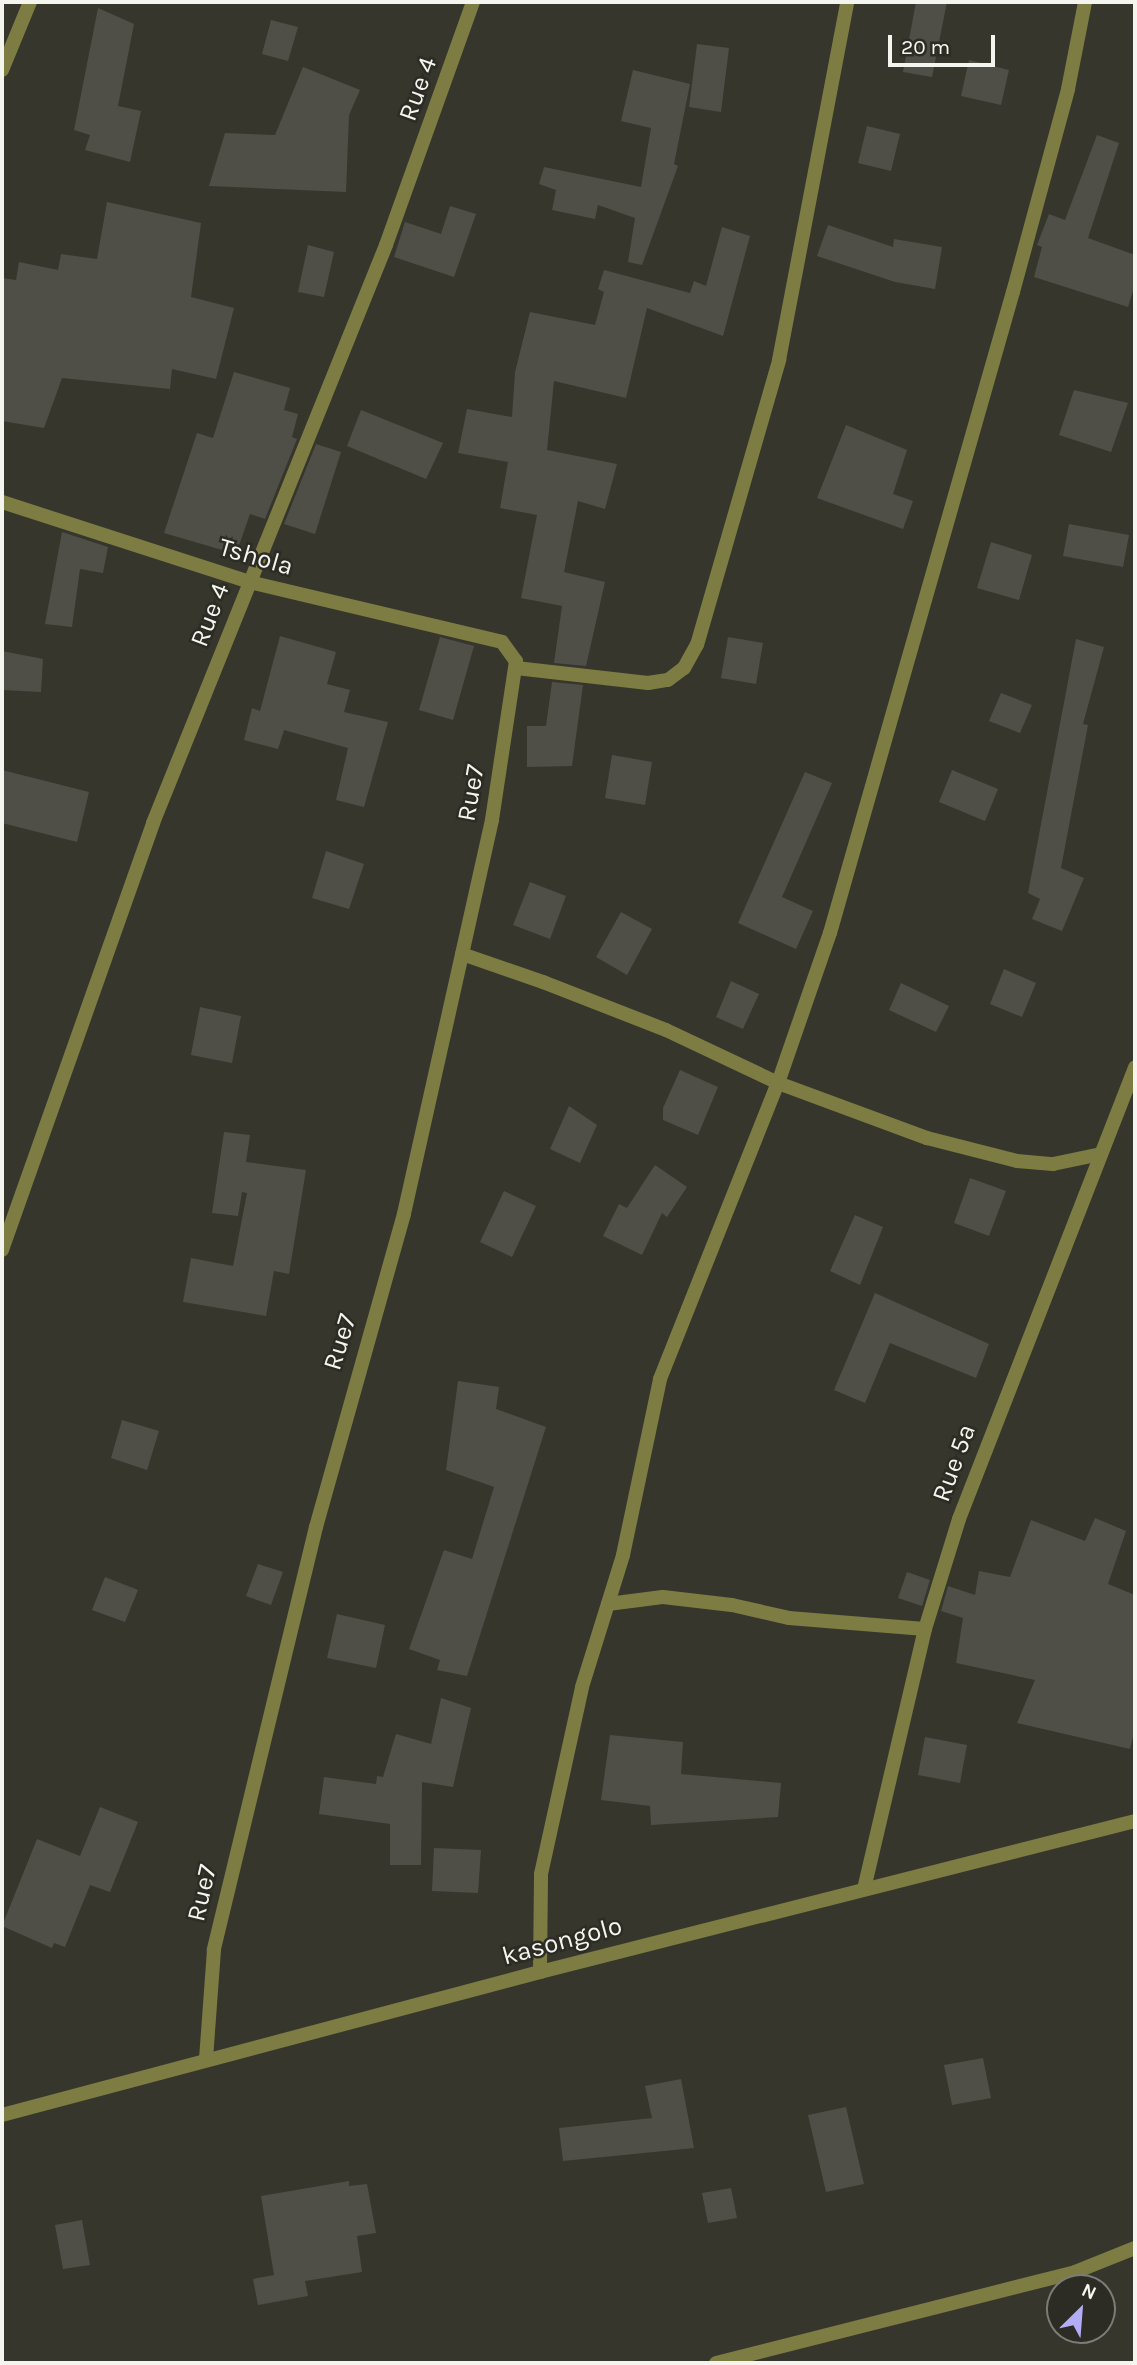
<!DOCTYPE html>
<html>
<head>
<meta charset="utf-8">
<style>
  body { margin:0 }
  #map { position:relative; width:1137px; height:2365px; overflow:hidden; background:#36362d; font-family:Karla,sans-serif }
  div>[style] { position:absolute }
  .building>* { inset:0; background:#4f4f47 }
  .street>* { height:14px; margin:-7px; padding:0 7px; transform-origin:7px; border-radius:7px; background:#7d7c42 }
  span { translate:-50% -50%; white-space:nowrap; text-align:center; line-height:1.15; -webkit-text-stroke:5px #2c2c24; paint-order:stroke }
  .street-label { font-size:26px; color:#f5f5f0 }
  .frame { position:absolute; inset:0; border:4px solid #f5f5f0; pointer-events:none }
  .north { position:absolute; left:1046px; top:2274px; width:70px; height:70px; box-sizing:border-box; background:#2c2c24; border:2px solid #7c7c76; border-radius:50%; rotate:25deg; font-size:19px; font-weight:700; line-height:28px; text-align:center; color:#f5f5f0 }
  .north::after { content:''; display:block; margin:auto; width:24px; height:32px; background:#b3adf9; clip-path:polygon(50% 0,100% 100%,50% 72%,0 100%) }
  .scale { position:absolute; left:888px; top:35px; width:107px; height:32px; box-sizing:border-box; border:4px solid #f5f5f0; border-top:0; padding-left:9px; font-size:21px; line-height:24px; white-space:nowrap; color:#f5f5f0; -webkit-text-stroke:5px #2c2c24; paint-order:stroke }
</style>
</head>
<body>
<div id="map">
  <div class="building">
    <i style="clip-path:polygon(916px 2px,947px 2px,932px 77px,903px 72px)"></i>
    <i style="clip-path:polygon(98px 8px,134px 24px,118px 106px,141px 111px,130px 162px,85px 150px,90px 135px,74px 130px)"></i>
    <i style="clip-path:polygon(271px 20px,298px 27px,288px 61px,262px 54px)"></i>
    <i style="clip-path:polygon(697px 44px,729px 48px,721px 112px,689px 107px)"></i>
    <i style="clip-path:polygon(969px 60px,1009px 70px,1001px 105px,961px 96px)"></i>
    <i style="clip-path:polygon(303px 67px,360px 90px,349px 115px,346px 192px,209px 186px,225px 133px,275px 135px)"></i>
    <i style="clip-path:polygon(633px 70px,690px 84px,674px 164px,678px 166px,642px 265px,628px 262px,635px 218px,598px 205px,595px 219px,552px 210px,556px 190px,539px 184px,544px 167px,641px 187px,651px 128px,621px 121px)"></i>
    <i style="clip-path:polygon(867px 126px,900px 134px,891px 171px,858px 163px)"></i>
    <i style="clip-path:polygon(1097px 135px,1119px 143px,1088px 238px,1135px 255px,1135px 284px,1128px 307px,1034px 277px,1042px 247px,1037px 245px,1049px 214px,1065px 220px)"></i>
    <i style="clip-path:polygon(107px 202px,201px 223px,191px 297px,234px 308px,216px 379px,172px 369px,170px 389px,62px 378px,44px 428px,2px 421px,2px 278px,16px 280px,19px 262px,58px 270px,61px 254px,97px 259px)"></i>
    <i style="clip-path:polygon(450px 206px,476px 214px,454px 277px,394px 257px,405px 222px,441px 234px)"></i>
    <i style="clip-path:polygon(828px 225px,893px 247px,894px 239px,942px 247px,935px 289px,895px 282px,817px 256px)"></i>
    <i style="clip-path:polygon(722px 227px,750px 236px,723px 336px,647px 308px,626px 398px,554px 381px,547px 450px,617px 464px,605px 509px,578px 501px,564px 572px,605px 582px,586px 666px,554px 663px,562px 606px,521px 598px,537px 515px,500px 508px,508px 462px,458px 453px,467px 409px,512px 417px,515px 372px,530px 312px,595px 325px,604px 292px,598px 289px,604px 270px,690px 293px,694px 281px,706px 286px)"></i>
    <i style="clip-path:polygon(308px 245px,334px 252px,324px 297px,298px 292px)"></i>
    <i style="clip-path:polygon(234px 372px,290px 388px,284px 410px,298px 414px,292px 437px,297px 439px,265px 519px,250px 514px,236px 554px,164px 533px,197px 433px,213px 438px)"></i>
    <i style="clip-path:polygon(1074px 390px,1128px 403px,1111px 452px,1059px 435px)"></i>
    <i style="clip-path:polygon(361px 410px,443px 443px,426px 479px,347px 446px)"></i>
    <i style="clip-path:polygon(846px 425px,907px 450px,893px 494px,913px 501px,903px 529px,817px 498px)"></i>
    <i style="clip-path:polygon(316px 444px,341px 452px,315px 534px,284px 524px)"></i>
    <i style="clip-path:polygon(1069px 524px,1129px 535px,1123px 567px,1063px 556px)"></i>
    <i style="clip-path:polygon(62px 532px,108px 547px,103px 573px,80px 569px,72px 627px,45px 624px)"></i>
    <i style="clip-path:polygon(991px 542px,1032px 555px,1019px 600px,977px 588px)"></i>
    <i style="clip-path:polygon(280px 636px,336px 652px,327px 684px,350px 690px,344px 712px,388px 722px,364px 807px,336px 800px,348px 748px,284px 730px,278px 749px,244px 740px,252px 708px,260px 711px)"></i>
    <i style="clip-path:polygon(440px 637px,474px 646px,453px 720px,419px 710px)"></i>
    <i style="clip-path:polygon(728px 637px,763px 643px,756px 684px,721px 678px)"></i>
    <i style="clip-path:polygon(1076px 639px,1104px 647px,1083px 724px,1088px 725px,1061px 868px,1084px 878px,1062px 931px,1032px 919px,1040px 899px,1028px 893px)"></i>
    <i style="clip-path:polygon(2px 651px,43px 659px,41px 692px,2px 690px)"></i>
    <i style="clip-path:polygon(552px 682px,583px 685px,572px 766px,527px 767px,527px 726px,546px 726px)"></i>
    <i style="clip-path:polygon(1001px 693px,1032px 705px,1020px 733px,989px 721px)"></i>
    <i style="clip-path:polygon(612px 755px,652px 762px,645px 805px,605px 798px)"></i>
    <i style="clip-path:polygon(2px 770px,89px 792px,77px 842px,2px 823px)"></i>
    <i style="clip-path:polygon(952px 770px,998px 789px,985px 821px,939px 802px)"></i>
    <i style="clip-path:polygon(805px 772px,832px 783px,782px 897px,813px 911px,796px 949px,738px 923px)"></i>
    <i style="clip-path:polygon(326px 851px,364px 864px,349px 909px,312px 898px)"></i>
    <i style="clip-path:polygon(530px 882px,566px 896px,550px 939px,513px 925px)"></i>
    <i style="clip-path:polygon(621px 912px,652px 929px,627px 975px,596px 957px)"></i>
    <i style="clip-path:polygon(1004px 969px,1036px 983px,1022px 1017px,990px 1004px)"></i>
    <i style="clip-path:polygon(731px 981px,759px 994px,743px 1029px,716px 1017px)"></i>
    <i style="clip-path:polygon(901px 983px,949px 1006px,936px 1032px,889px 1010px)"></i>
    <i style="clip-path:polygon(200px 1007px,241px 1016px,232px 1063px,191px 1055px)"></i>
    <i style="clip-path:polygon(680px 1070px,718px 1087px,698px 1135px,663px 1120px,663px 1108px)"></i>
    <i style="clip-path:polygon(569px 1106px,597px 1125px,580px 1163px,550px 1149px)"></i>
    <i style="clip-path:polygon(224px 1132px,250px 1135px,246px 1162px,306px 1170px,289px 1274px,274px 1271px,266px 1316px,183px 1302px,191px 1258px,233px 1266px,247px 1193px,242px 1192px,238px 1216px,212px 1213px)"></i>
    <i style="clip-path:polygon(655px 1165px,687px 1187px,667px 1217px,662px 1213px,642px 1255px,603px 1236px,619px 1204px,627px 1208px)"></i>
    <i style="clip-path:polygon(970px 1178px,1006px 1191px,989px 1236px,954px 1223px)"></i>
    <i style="clip-path:polygon(504px 1191px,536px 1206px,512px 1257px,480px 1242px)"></i>
    <i style="clip-path:polygon(855px 1215px,883px 1227px,860px 1285px,830px 1271px)"></i>
    <i style="clip-path:polygon(875px 1293px,989px 1344px,976px 1378px,890px 1343px,865px 1403px,834px 1390px)"></i>
    <i style="clip-path:polygon(458px 1381px,499px 1387px,496px 1409px,546px 1427px,467px 1676px,437px 1670px,440px 1660px,409px 1649px,444px 1550px,472px 1559px,494px 1487px,446px 1470px)"></i>
    <i style="clip-path:polygon(122px 1420px,159px 1431px,147px 1470px,111px 1458px)"></i>
    <i style="clip-path:polygon(1095px 1518px,1126px 1531px,1108px 1584px,1135px 1595px,1135px 1729px,1130px 1749px,1017px 1723px,1035px 1680px,956px 1663px,963px 1618px,941px 1611px,948px 1586px,975px 1595px,979px 1571px,1010px 1577px,1031px 1520px,1085px 1541px)"></i>
    <i style="clip-path:polygon(258px 1564px,283px 1572px,271px 1605px,246px 1596px)"></i>
    <i style="clip-path:polygon(907px 1572px,930px 1580px,922px 1606px,898px 1598px)"></i>
    <i style="clip-path:polygon(105px 1577px,138px 1590px,125px 1622px,92px 1610px)"></i>
    <i style="clip-path:polygon(337px 1614px,385px 1625px,376px 1668px,327px 1658px)"></i>
    <i style="clip-path:polygon(441px 1698px,471px 1708px,453px 1787px,422px 1782px,421px 1865px,390px 1865px,390px 1824px,319px 1814px,324px 1777px,376px 1784px,377px 1776px,383px 1777px,396px 1734px,431px 1744px)"></i>
    <i style="clip-path:polygon(610px 1735px,683px 1742px,681px 1774px,781px 1783px,778px 1817px,651px 1825px,650px 1806px,601px 1800px)"></i>
    <i style="clip-path:polygon(925px 1737px,967px 1745px,960px 1783px,918px 1775px)"></i>
    <i style="clip-path:polygon(100px 1807px,138px 1822px,110px 1892px,90px 1885px,65px 1947px,54px 1943px,52px 1948px,2px 1926px,37px 1839px,80px 1856px)"></i>
    <i style="clip-path:polygon(434px 1848px,481px 1850px,478px 1893px,432px 1891px)"></i>
    <i style="clip-path:polygon(983px 2058px,991px 2098px,952px 2105px,944px 2065px)"></i>
    <i style="clip-path:polygon(681px 2079px,694px 2148px,563px 2161px,559px 2128px,652px 2118px,645px 2086px)"></i>
    <i style="clip-path:polygon(846px 2107px,864px 2184px,826px 2192px,808px 2115px)"></i>
    <i style="clip-path:polygon(349px 2181px,349px 2186px,367px 2184px,376px 2233px,357px 2236px,362px 2272px,305px 2281px,308px 2296px,258px 2305px,253px 2279px,274px 2275px,261px 2196px)"></i>
    <i style="clip-path:polygon(731px 2188px,737px 2218px,708px 2223px,702px 2193px)"></i>
    <i style="clip-path:polygon(82px 2220px,90px 2265px,63px 2269px,55px 2225px)"></i>
  </div>
  <div class="street">
    <i style="left:2px;top:70px;width:74px;rotate:-67.6deg"></i>
    <i style="left:2px;top:502px;width:260px;rotate:17.9deg"></i>
    <i style="left:249px;top:582px;width:260px;rotate:13.3deg"></i>
    <i style="left:502px;top:642px;width:24px;rotate:54deg"></i>
    <i style="left:516px;top:661px;width:161px;rotate:98.6deg"></i>
    <i style="left:492px;top:820px;width:404px;rotate:102.6deg"></i>
    <i style="left:404px;top:1214px;width:325px;rotate:105.7deg"></i>
    <i style="left:316px;top:1527px;width:435px;rotate:103.6deg"></i>
    <i style="left:214px;top:1950px;width:110px;rotate:94.2deg"></i>
    <i style="left:516px;top:668px;width:133px;rotate:6.5deg"></i>
    <i style="left:648px;top:683px;width:20px;rotate:-9deg"></i>
    <i style="left:668px;top:680px;width:20px;rotate:-37deg"></i>
    <i style="left:684px;top:668px;width:26px;rotate:-61deg"></i>
    <i style="left:697px;top:645px;width:297px;rotate:-73.9deg"></i>
    <i style="left:779px;top:360px;width:364px;rotate:-79.2deg"></i>
    <i style="left:462px;top:954px;width:86px;rotate:19.1deg"></i>
    <i style="left:543px;top:982px;width:132px;rotate:21.3deg"></i>
    <i style="left:666px;top:1030px;width:124px;rotate:25.3deg"></i>
    <i style="left:778px;top:1083px;width:159px;rotate:20.3deg"></i>
    <i style="left:927px;top:1138px;width:93px;rotate:14.3deg"></i>
    <i style="left:1017px;top:1161px;width:36px;rotate:5deg"></i>
    <i style="left:1053px;top:1164px;width:49px;rotate:-11.8deg"></i>
    <i style="left:2px;top:1250px;width:453px;rotate:-70.5deg"></i>
    <i style="left:153px;top:823px;width:623px;rotate:-68.04deg"></i>
    <i style="left:386px;top:245px;width:258px;rotate:-70.3deg"></i>
    <i style="left:608px;top:1604px;width:55px;rotate:-7.3deg"></i>
    <i style="left:663px;top:1597px;width:69px;rotate:6.6deg"></i>
    <i style="left:732px;top:1605px;width:58px;rotate:12.8deg"></i>
    <i style="left:789px;top:1618px;width:136px;rotate:4.6deg"></i>
    <i style="left:864px;top:1889px;width:267px;rotate:-76.8deg"></i>
    <i style="left:925px;top:1629px;width:115px;rotate:-72.8deg"></i>
    <i style="left:959px;top:1519px;width:485px;rotate:-68.7deg"></i>
    <i style="left:540px;top:1972px;width:98px;rotate:-89.4deg"></i>
    <i style="left:541px;top:1874px;width:191px;rotate:-77.6deg"></i>
    <i style="left:582px;top:1687px;width:138px;rotate:-72.7deg"></i>
    <i style="left:623px;top:1555px;width:180px;rotate:-78.1deg"></i>
    <i style="left:660px;top:1379px;width:319px;rotate:-68.3deg"></i>
    <i style="left:778px;top:1083px;width:159px;rotate:-70.9deg"></i>
    <i style="left:830px;top:933px;width:667px;rotate:-74.07deg"></i>
    <i style="left:1013px;top:292px;width:210px;rotate:-74.8deg"></i>
    <i style="left:1068px;top:89px;width:89px;rotate:-78.9deg"></i>
    <i style="left:2px;top:2115px;width:557px;rotate:-14.89deg"></i>
    <i style="left:540px;top:1972px;width:614px;rotate:-14.24deg"></i>
    <i style="left:716px;top:2363px;width:370px;rotate:-14.2deg"></i>
    <i style="left:1075px;top:2272px;width:65px;rotate:-21.8deg"></i>
  </div>
  <div class="street-label">
    <span style="left:418px;top:89px;rotate:-70deg">Rue 4</span>
    <span style="left:256px;top:557px;rotate:16deg">Tshola</span>
    <span style="left:210px;top:615px;rotate:-69deg">Rue 4</span>
    <span style="left:471px;top:793px;rotate:-80deg">Rue7</span>
    <span style="left:340px;top:1342px;rotate:-73deg">Rue7</span>
    <span style="left:954px;top:1463px;rotate:-70deg">Rue 5a</span>
    <span style="left:202px;top:1893px;rotate:-77deg">Rue7</span>
    <span style="left:562px;top:1941px;rotate:-15deg">kasongolo</span>
  </div>
  <div class="frame"></div>
  <div class="north">N</div>
  <div class="scale">20 m</div>
</div>
</body>
</html>
